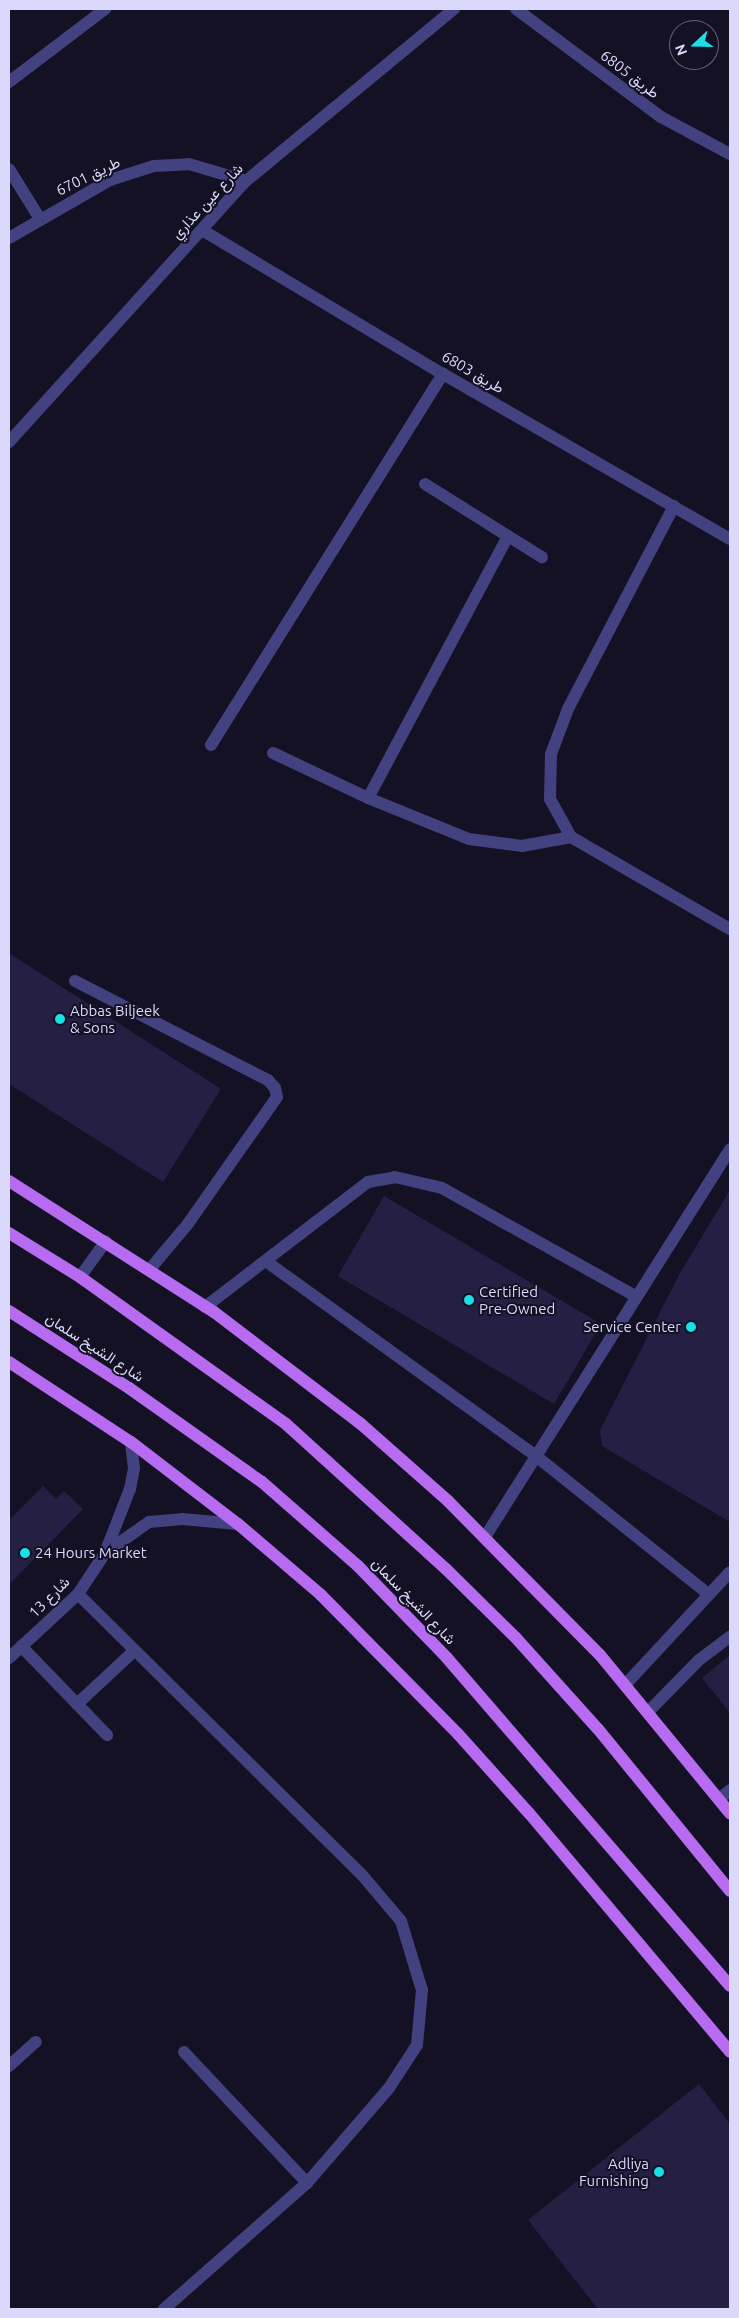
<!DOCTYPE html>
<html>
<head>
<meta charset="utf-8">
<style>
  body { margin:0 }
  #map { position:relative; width:739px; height:2318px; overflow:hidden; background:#141125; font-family:Ubuntu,Vazirmatn,sans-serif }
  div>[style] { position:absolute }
  .building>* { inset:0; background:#251f44 }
  .minor>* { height:12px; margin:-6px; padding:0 6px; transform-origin:6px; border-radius:6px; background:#41427f }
  .major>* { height:12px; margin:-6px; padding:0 6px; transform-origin:6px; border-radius:6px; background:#b76bf0 }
  .dots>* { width:14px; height:14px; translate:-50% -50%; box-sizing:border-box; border:2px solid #141125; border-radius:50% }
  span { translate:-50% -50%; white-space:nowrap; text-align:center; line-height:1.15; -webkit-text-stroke:4px #141125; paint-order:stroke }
  .street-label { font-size:15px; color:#dbd9fb }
  .poi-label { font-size:15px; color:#dbd9fb }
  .left { translate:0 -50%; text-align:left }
  .right { translate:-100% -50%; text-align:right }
  .frame { position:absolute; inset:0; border:10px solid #dbd9fb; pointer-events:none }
  .north { position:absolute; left:669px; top:20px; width:50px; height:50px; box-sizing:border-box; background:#141125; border:1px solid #64617b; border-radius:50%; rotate:249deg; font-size:14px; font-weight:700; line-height:20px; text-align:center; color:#dbd9fb }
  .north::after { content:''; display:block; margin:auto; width:18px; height:22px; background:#18dfe8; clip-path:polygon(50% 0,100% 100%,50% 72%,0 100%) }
</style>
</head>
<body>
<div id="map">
  <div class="building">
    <i style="clip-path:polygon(9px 953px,221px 1089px,163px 1182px,9px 1084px)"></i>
    <i style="clip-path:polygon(730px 1190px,730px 1522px,602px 1446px,600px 1430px,680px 1273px)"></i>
    <i style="clip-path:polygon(384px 1196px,601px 1324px,554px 1404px,338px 1276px)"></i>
    <i style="clip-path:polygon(43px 1486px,56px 1499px,64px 1491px,83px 1509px,9px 1585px,9px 1520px)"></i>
    <i style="clip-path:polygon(730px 1655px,730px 1713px,702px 1678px)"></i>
    <i style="clip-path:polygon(699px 2084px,730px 2124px,730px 2309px,598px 2309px,528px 2220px)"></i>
  </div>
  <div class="minor">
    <i style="left:516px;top:9px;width:181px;rotate:36.7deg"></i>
    <i style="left:661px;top:117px;width:78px;rotate:28.2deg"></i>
    <i style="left:9px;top:82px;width:121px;rotate:-37.2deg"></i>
    <i style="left:9px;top:169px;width:59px;rotate:58.2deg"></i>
    <i style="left:202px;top:230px;width:281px;rotate:30.9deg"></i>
    <i style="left:443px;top:374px;width:331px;rotate:29.9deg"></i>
    <i style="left:9px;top:238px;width:116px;rotate:-29.9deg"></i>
    <i style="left:110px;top:180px;width:46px;rotate:-17.7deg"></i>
    <i style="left:154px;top:166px;width:35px;rotate:-3deg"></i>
    <i style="left:189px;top:164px;width:59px;rotate:16.6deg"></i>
    <i style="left:9px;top:442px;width:353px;rotate:-47.8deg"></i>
    <i style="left:246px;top:181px;width:270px;rotate:-39.6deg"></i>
    <i style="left:425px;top:484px;width:98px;rotate:32.1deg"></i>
    <i style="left:508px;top:536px;width:297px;rotate:118.1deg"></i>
    <i style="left:368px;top:798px;width:109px;rotate:22.1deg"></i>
    <i style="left:469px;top:839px;width:53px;rotate:7.5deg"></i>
    <i style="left:522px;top:846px;width:50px;rotate:-10.4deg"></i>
    <i style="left:674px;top:506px;width:229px;rotate:117.6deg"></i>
    <i style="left:568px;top:709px;width:48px;rotate:110.7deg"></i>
    <i style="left:551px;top:754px;width:45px;rotate:91.3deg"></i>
    <i style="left:550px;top:799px;width:43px;rotate:61.1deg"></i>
    <i style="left:571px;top:837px;width:184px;rotate:30.1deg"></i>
    <i style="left:508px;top:536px;width:40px;rotate:32deg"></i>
    <i style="left:211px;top:745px;width:438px;rotate:-58deg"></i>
    <i style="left:273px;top:753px;width:105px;rotate:25.3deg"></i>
    <i style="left:75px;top:981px;width:217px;rotate:27.2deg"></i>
    <i style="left:268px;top:1080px;width:11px;rotate:49deg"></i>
    <i style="left:275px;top:1088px;width:9px;rotate:77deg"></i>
    <i style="left:277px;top:1097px;width:156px;rotate:125.1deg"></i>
    <i style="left:187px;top:1225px;width:57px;rotate:130.1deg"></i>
    <i style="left:267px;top:1262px;width:332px;rotate:35.8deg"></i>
    <i style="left:536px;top:1456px;width:221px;rotate:38.7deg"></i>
    <i style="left:80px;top:1277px;width:44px;rotate:-54.2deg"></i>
    <i style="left:205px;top:1307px;width:205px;rotate:-37.5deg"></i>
    <i style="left:368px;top:1182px;width:27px;rotate:-10deg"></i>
    <i style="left:395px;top:1177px;width:48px;rotate:13.2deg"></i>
    <i style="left:442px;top:1188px;width:223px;rotate:29.2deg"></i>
    <i style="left:485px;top:1537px;width:459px;rotate:-57.7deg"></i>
    <i style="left:105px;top:1553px;width:54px;rotate:-35.2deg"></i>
    <i style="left:149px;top:1522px;width:33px;rotate:-5deg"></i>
    <i style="left:182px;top:1519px;width:56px;rotate:5.1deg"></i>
    <i style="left:78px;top:1594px;width:401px;rotate:44.7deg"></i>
    <i style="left:363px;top:1876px;width:59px;rotate:49.8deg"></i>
    <i style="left:401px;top:1921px;width:72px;rotate:73.1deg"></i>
    <i style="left:422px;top:1990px;width:55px;rotate:95.2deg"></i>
    <i style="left:417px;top:2045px;width:51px;rotate:123.1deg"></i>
    <i style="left:389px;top:2088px;width:125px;rotate:130.8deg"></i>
    <i style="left:307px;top:2183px;width:191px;rotate:138.6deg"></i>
    <i style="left:21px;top:1646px;width:124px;rotate:46deg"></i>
    <i style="left:9px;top:1658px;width:94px;rotate:-42.8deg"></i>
    <i style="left:78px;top:1594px;width:49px;rotate:-56.6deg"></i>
    <i style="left:105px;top:1553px;width:69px;rotate:-68.7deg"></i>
    <i style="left:130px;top:1489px;width:21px;rotate:-79deg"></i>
    <i style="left:134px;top:1468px;width:26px;rotate:-97deg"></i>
    <i style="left:625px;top:1685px;width:154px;rotate:-47.1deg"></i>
    <i style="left:77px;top:1704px;width:78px;rotate:-42.9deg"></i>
    <i style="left:648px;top:1712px;width:73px;rotate:-45.6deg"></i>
    <i style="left:699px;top:1660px;width:39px;rotate:-37deg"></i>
    <i style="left:719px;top:1799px;width:14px;rotate:-39deg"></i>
    <i style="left:184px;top:2052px;width:180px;rotate:46.8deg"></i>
    <i style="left:9px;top:2066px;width:36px;rotate:-42deg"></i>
  </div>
  <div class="major">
    <i style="left:9px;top:1181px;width:243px;rotate:32.6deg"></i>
    <i style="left:214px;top:1312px;width:185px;rotate:37.3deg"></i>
    <i style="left:361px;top:1424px;width:116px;rotate:41.5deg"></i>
    <i style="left:448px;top:1501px;width:216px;rotate:45.4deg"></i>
    <i style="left:600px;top:1655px;width:205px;rotate:50.6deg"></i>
    <i style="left:9px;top:1233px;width:84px;rotate:31.8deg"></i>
    <i style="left:80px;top:1277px;width:253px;rotate:35.5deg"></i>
    <i style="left:286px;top:1424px;width:216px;rotate:42.2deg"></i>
    <i style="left:446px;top:1569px;width:98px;rotate:44.6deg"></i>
    <i style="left:516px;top:1638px;width:122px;rotate:48deg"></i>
    <i style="left:598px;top:1729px;width:209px;rotate:50.8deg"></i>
    <i style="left:9px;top:1311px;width:143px;rotate:32.7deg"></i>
    <i style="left:129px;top:1388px;width:163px;rotate:35.3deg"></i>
    <i style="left:262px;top:1482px;width:128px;rotate:41.2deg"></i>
    <i style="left:358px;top:1566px;width:128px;rotate:45.9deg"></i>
    <i style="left:447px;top:1658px;width:433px;rotate:49.2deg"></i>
    <i style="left:9px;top:1362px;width:146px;rotate:33.3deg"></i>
    <i style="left:131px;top:1442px;width:135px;rotate:37.5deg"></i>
    <i style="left:238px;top:1524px;width:109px;rotate:40.5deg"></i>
    <i style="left:321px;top:1595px;width:195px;rotate:45.4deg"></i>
    <i style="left:458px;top:1734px;width:106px;rotate:48.1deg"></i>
    <i style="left:529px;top:1813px;width:312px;rotate:49.9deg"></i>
  </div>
  <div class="dots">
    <i style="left:60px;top:1019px;background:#18dfe8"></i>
    <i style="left:469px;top:1300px;background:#18dfe8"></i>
    <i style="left:691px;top:1327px;background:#18dfe8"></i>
    <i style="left:25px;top:1553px;background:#18dfe8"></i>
    <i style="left:659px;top:2172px;background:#18dfe8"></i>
  </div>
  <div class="street-label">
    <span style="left:630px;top:74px;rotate:37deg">طريق 6805</span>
    <span style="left:88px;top:176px;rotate:-26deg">طريق 6701</span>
    <span style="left:207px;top:201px;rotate:-47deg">شارع عين عذاري</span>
    <span style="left:473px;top:372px;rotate:30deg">طريق 6803</span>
    <span style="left:95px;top:1347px;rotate:33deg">شارع الشيخ سلمان</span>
    <span style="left:49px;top:1597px;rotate:-45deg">شارع 13</span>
    <span style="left:414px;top:1601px;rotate:46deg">شارع الشيخ سلمان</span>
  </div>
  <div class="poi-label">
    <span class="left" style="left:70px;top:1019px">Abbas Biljeek<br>&amp; Sons</span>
    <span class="left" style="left:479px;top:1300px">Certified<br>Pre-Owned</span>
    <span class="right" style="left:681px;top:1327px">Service Center</span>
    <span class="left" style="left:35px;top:1553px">24 Hours Market</span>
    <span class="right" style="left:649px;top:2172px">Adliya<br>Furnishing</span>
  </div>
  <div class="frame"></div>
  <div class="north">N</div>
</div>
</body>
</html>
